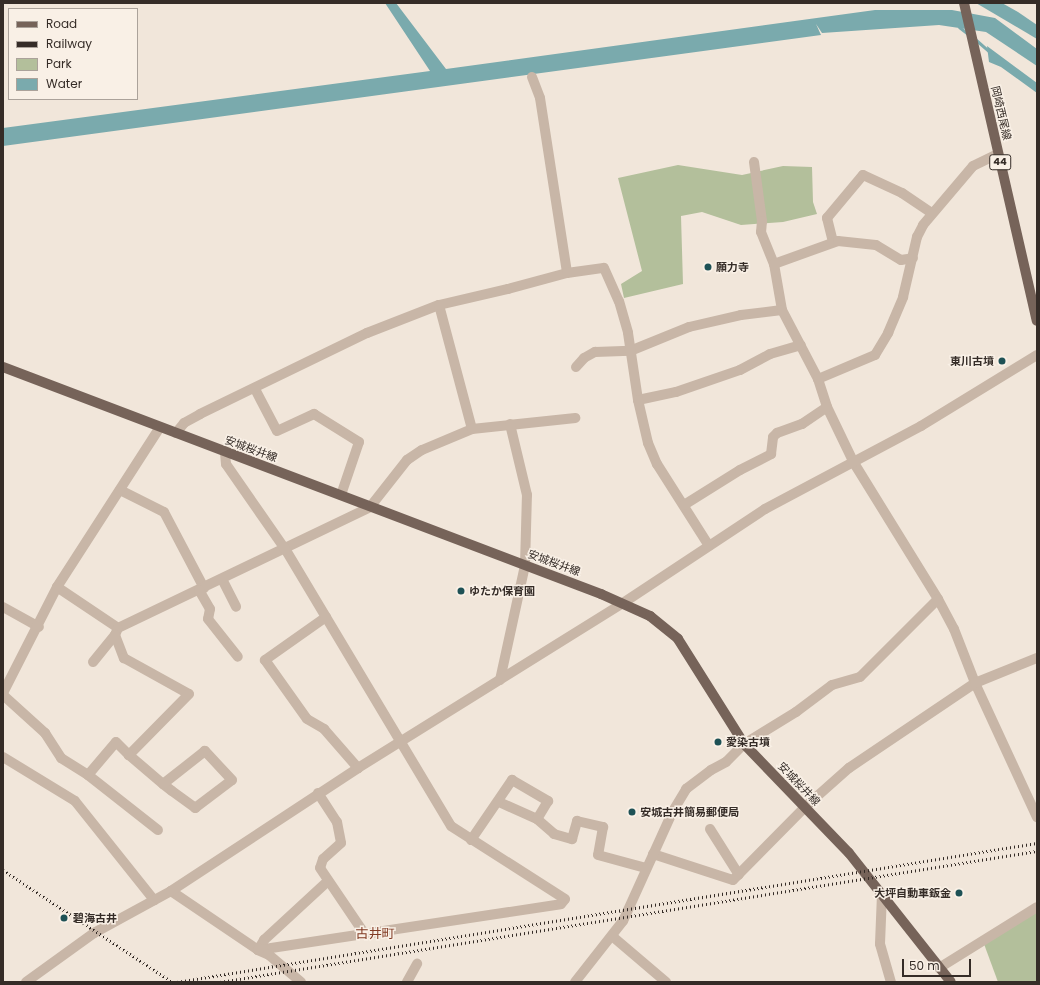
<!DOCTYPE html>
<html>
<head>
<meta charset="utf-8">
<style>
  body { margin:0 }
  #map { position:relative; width:1040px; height:985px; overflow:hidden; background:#f1e6da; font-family:Poppins,"Noto Sans JP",sans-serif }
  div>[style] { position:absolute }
  .green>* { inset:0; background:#b3bf9b }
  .water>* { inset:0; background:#7aaaad }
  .stream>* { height:3px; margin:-1.5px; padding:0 1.5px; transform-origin:1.5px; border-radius:1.5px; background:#7aaaad }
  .minor>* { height:10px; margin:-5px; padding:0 5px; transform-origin:5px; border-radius:5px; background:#c8b6a7 }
  .major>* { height:10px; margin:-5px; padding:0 5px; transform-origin:5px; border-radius:5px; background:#766359 }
  .rail>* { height:3px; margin-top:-1.5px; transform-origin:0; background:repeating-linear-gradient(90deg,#352c27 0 1px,transparent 0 4px) }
  .dots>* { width:11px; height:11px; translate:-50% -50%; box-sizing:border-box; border:2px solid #f9f0e6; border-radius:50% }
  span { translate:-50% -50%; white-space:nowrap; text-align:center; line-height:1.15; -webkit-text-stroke:3px #f9f0e6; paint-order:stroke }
  .shield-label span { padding:1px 3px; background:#f9f0e6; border:1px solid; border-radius:3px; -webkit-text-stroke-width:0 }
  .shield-label { font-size:10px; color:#352c27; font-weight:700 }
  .street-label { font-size:11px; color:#352c27 }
  .poi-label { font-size:11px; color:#352c27; font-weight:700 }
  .left { translate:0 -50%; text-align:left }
  .right { translate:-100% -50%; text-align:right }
  .quarter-label { font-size:13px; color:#813a23 }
  .frame { position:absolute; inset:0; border:4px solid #352c27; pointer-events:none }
  .legend { position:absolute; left:8px; top:8px; width:130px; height:92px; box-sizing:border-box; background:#f9f0e6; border:1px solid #aba29a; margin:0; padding:5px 7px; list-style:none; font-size:12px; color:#352c27 }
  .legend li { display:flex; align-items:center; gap:8px; height:20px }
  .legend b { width:20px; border:1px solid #aba29a }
  .scale { position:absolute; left:902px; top:959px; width:69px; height:18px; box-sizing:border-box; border:2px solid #352c27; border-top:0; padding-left:5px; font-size:12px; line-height:14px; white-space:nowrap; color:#352c27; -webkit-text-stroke:3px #f9f0e6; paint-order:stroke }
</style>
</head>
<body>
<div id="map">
  <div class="green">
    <i style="clip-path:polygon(678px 165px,742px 175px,783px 166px,812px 167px,813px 202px,817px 214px,783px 222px,741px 225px,702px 212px,681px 216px,683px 284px,624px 298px,621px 284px,642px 271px,618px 178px)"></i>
    <i style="clip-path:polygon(1037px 911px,1037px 982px,998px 982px,984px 944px)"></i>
  </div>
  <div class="water">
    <i style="clip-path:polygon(385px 3px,396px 3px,446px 69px,875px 10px,952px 10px,995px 18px,1037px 49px,1037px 66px,986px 32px,939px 25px,822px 33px,816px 24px,821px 35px,3px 146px,3px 128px,430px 71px)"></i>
    <i style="clip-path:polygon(976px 3px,1002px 3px,1018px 12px,1037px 25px,1037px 39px)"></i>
    <i style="clip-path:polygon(987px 46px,1037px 83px,1037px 93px,1001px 67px,989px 62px)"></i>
  </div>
  <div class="stream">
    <i style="left:959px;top:27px;width:11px;rotate:38deg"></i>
    <i style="left:976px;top:40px;width:18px;rotate:41deg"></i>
  </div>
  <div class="minor">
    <i style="left:532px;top:77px;width:22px;rotate:69deg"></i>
    <i style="left:540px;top:98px;width:177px;rotate:81.2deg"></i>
    <i style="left:754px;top:162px;width:60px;rotate:82.3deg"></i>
    <i style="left:762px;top:221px;width:11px;rotate:95deg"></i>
    <i style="left:761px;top:232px;width:35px;rotate:68deg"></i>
    <i style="left:774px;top:264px;width:47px;rotate:80.1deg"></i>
    <i style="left:833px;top:242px;width:25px;rotate:-104deg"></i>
    <i style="left:827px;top:218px;width:56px;rotate:-50.1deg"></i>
    <i style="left:863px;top:175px;width:43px;rotate:24.8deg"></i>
    <i style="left:902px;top:193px;width:36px;rotate:34deg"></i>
    <i style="left:774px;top:264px;width:68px;rotate:-19.8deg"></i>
    <i style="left:838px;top:241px;width:38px;rotate:6deg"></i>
    <i style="left:876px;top:245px;width:29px;rotate:31deg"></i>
    <i style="left:901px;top:260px;width:12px;rotate:-9deg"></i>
    <i style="left:439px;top:305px;width:128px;rotate:75.1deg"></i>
    <i style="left:576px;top:367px;width:12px;rotate:-48deg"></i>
    <i style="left:584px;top:358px;width:13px;rotate:-29deg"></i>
    <i style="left:595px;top:352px;width:35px;rotate:-2deg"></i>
    <i style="left:630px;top:351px;width:64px;rotate:-22.1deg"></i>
    <i style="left:689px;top:327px;width:53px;rotate:-13deg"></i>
    <i style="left:741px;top:315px;width:41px;rotate:-7deg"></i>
    <i style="left:782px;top:310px;width:78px;rotate:62.4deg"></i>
    <i style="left:818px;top:379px;width:29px;rotate:72deg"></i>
    <i style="left:827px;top:407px;width:62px;rotate:64.3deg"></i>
    <i style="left:854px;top:463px;width:160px;rotate:58.3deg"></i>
    <i style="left:938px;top:599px;width:34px;rotate:62deg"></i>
    <i style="left:954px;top:629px;width:58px;rotate:68.7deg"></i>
    <i style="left:975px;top:683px;width:148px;rotate:65.2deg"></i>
    <i style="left:818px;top:379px;width:62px;rotate:-22.8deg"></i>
    <i style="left:875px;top:355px;width:26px;rotate:-59deg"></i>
    <i style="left:888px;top:333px;width:39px;rotate:-67deg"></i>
    <i style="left:903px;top:297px;width:62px;rotate:-76.9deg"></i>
    <i style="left:917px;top:237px;width:13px;rotate:-63deg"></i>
    <i style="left:923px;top:225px;width:77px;rotate:-49.7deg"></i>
    <i style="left:973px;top:166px;width:28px;rotate:-26deg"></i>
    <i style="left:255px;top:389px;width:47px;rotate:62.4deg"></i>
    <i style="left:277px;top:431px;width:41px;rotate:-24.7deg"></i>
    <i style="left:314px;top:414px;width:53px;rotate:31.9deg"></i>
    <i style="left:359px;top:442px;width:56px;rotate:108.8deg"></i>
    <i style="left:638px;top:400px;width:39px;rotate:-12deg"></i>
    <i style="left:676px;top:392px;width:68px;rotate:-19deg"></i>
    <i style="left:740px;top:370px;width:34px;rotate:-28deg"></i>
    <i style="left:770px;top:354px;width:32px;rotate:-16deg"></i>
    <i style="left:176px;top:433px;width:13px;rotate:-51deg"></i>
    <i style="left:184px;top:423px;width:18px;rotate:-29deg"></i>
    <i style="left:200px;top:414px;width:186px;rotate:-25.9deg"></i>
    <i style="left:367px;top:333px;width:77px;rotate:-21.3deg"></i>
    <i style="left:439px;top:305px;width:71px;rotate:-13.1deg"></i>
    <i style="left:508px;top:289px;width:61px;rotate:-15.2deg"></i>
    <i style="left:567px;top:273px;width:37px;rotate:-8deg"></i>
    <i style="left:604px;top:268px;width:36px;rotate:66deg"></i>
    <i style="left:619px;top:301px;width:33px;rotate:74deg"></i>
    <i style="left:628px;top:333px;width:68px;rotate:81.5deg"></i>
    <i style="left:638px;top:400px;width:44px;rotate:76.9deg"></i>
    <i style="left:648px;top:443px;width:23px;rotate:67deg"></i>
    <i style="left:657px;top:464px;width:97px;rotate:57.6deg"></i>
    <i style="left:120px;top:490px;width:49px;rotate:26.6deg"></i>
    <i style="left:164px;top:512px;width:86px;rotate:62.2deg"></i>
    <i style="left:684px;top:505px;width:66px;rotate:-32deg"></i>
    <i style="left:740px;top:470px;width:35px;rotate:-27deg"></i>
    <i style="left:771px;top:454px;width:17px;rotate:-83deg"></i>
    <i style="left:773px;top:437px;width:6px;rotate:-45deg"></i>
    <i style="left:777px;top:433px;width:27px;rotate:-20deg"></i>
    <i style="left:802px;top:424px;width:30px;rotate:-34deg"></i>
    <i style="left:222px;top:579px;width:31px;rotate:63deg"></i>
    <i style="left:57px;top:587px;width:73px;rotate:33.9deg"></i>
    <i style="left:118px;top:628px;width:280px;rotate:-25.6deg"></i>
    <i style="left:370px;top:507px;width:60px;rotate:-51.8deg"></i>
    <i style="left:407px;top:460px;width:18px;rotate:-34deg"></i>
    <i style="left:422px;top:450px;width:54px;rotate:-22.8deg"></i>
    <i style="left:472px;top:429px;width:104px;rotate:-6.1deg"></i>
    <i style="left:199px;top:590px;width:22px;rotate:60deg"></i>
    <i style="left:210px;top:609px;width:10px;rotate:101deg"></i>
    <i style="left:208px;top:619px;width:48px;rotate:51.7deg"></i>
    <i style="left:3px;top:607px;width:41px;rotate:29.1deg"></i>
    <i style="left:326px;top:617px;width:75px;rotate:144.8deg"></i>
    <i style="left:265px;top:660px;width:72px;rotate:54.6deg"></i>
    <i style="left:307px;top:719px;width:20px;rotate:30deg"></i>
    <i style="left:324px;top:729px;width:52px;rotate:48.9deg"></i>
    <i style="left:118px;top:628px;width:8px;rotate:113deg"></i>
    <i style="left:115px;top:635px;width:25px;rotate:69deg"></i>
    <i style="left:124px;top:658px;width:74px;rotate:29deg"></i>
    <i style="left:189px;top:694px;width:86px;rotate:134.5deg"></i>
    <i style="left:129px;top:755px;width:45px;rotate:40.5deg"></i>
    <i style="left:163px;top:784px;width:11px;rotate:38deg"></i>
    <i style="left:172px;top:791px;width:29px;rotate:36deg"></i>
    <i style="left:195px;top:808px;width:46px;rotate:-37.1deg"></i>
    <i style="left:232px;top:780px;width:40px;rotate:-133deg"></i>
    <i style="left:205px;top:751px;width:53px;rotate:141.8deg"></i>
    <i style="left:93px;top:662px;width:35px;rotate:-51deg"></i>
    <i style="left:500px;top:680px;width:118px;rotate:-77.7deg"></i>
    <i style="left:525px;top:565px;width:70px;rotate:-88.4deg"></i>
    <i style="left:527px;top:495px;width:73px;rotate:-103.5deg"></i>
    <i style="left:3px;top:693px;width:119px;rotate:-63deg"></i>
    <i style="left:57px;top:587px;width:190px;rotate:-57.2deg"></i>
    <i style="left:3px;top:695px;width:57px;rotate:42.1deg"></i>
    <i style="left:45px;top:733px;width:30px;rotate:57deg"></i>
    <i style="left:61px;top:758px;width:32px;rotate:32deg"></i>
    <i style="left:88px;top:775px;width:89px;rotate:38.2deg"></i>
    <i style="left:3px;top:757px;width:84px;rotate:31.4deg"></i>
    <i style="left:75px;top:801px;width:127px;rotate:51.4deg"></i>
    <i style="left:88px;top:775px;width:43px;rotate:-49.7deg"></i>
    <i style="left:116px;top:742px;width:18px;rotate:45deg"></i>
    <i style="left:318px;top:793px;width:35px;rotate:57deg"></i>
    <i style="left:337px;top:822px;width:21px;rotate:79deg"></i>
    <i style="left:341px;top:843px;width:24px;rotate:138deg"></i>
    <i style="left:323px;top:859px;width:9px;rotate:108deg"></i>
    <i style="left:320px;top:868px;width:78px;rotate:55.9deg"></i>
    <i style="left:499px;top:802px;width:42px;rotate:24.1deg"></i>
    <i style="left:537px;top:819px;width:23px;rotate:41deg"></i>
    <i style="left:554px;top:834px;width:19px;rotate:16deg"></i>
    <i style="left:572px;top:839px;width:19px;rotate:-74deg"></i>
    <i style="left:577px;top:821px;width:27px;rotate:13deg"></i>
    <i style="left:603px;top:827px;width:28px;rotate:100deg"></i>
    <i style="left:598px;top:855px;width:50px;rotate:15.2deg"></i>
    <i style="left:710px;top:829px;width:54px;rotate:57.8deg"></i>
    <i style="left:471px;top:840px;width:73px;rotate:-55.7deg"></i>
    <i style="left:512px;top:780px;width:42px;rotate:30.3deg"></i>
    <i style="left:548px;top:801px;width:21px;rotate:121deg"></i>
    <i style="left:653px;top:854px;width:84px;rotate:18deg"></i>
    <i style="left:733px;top:880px;width:103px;rotate:-45.4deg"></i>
    <i style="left:805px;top:807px;width:59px;rotate:-41.6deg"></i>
    <i style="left:849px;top:768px;width:152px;rotate:-34deg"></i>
    <i style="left:975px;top:683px;width:67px;rotate:-22deg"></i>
    <i style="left:171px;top:891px;width:105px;rotate:34.1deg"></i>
    <i style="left:258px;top:950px;width:306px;rotate:-8.6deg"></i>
    <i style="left:561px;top:904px;width:6px;rotate:-51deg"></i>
    <i style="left:565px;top:899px;width:135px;rotate:-147.4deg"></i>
    <i style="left:451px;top:826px;width:323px;rotate:-120.9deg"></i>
    <i style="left:285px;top:549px;width:103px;rotate:-124.8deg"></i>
    <i style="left:226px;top:464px;width:12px;rotate:-95deg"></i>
    <i style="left:882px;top:894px;width:50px;rotate:92.3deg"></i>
    <i style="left:880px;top:944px;width:40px;rotate:74deg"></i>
    <i style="left:612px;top:936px;width:71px;rotate:40.4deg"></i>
    <i style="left:939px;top:968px;width:115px;rotate:-31.9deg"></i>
    <i style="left:26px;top:982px;width:84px;rotate:-35.8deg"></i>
    <i style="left:94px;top:933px;width:88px;rotate:-28.6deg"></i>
    <i style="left:171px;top:891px;width:224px;rotate:-33.3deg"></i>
    <i style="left:358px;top:768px;width:312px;rotate:-31.9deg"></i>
    <i style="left:623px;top:603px;width:170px;rotate:-33.5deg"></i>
    <i style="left:765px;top:509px;width:177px;rotate:-28deg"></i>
    <i style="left:921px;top:426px;width:136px;rotate:-31.5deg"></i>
    <i style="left:301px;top:982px;width:42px;rotate:-139.8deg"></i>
    <i style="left:269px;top:955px;width:12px;rotate:-156deg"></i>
    <i style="left:258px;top:950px;width:12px;rotate:-59deg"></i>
    <i style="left:264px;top:940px;width:87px;rotate:-42.7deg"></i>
    <i style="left:407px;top:982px;width:21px;rotate:-61deg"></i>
    <i style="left:575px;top:982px;width:78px;rotate:-51.8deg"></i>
    <i style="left:623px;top:921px;width:121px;rotate:-65.6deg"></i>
    <i style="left:673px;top:811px;width:26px;rotate:-59deg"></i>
    <i style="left:686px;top:789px;width:31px;rotate:-37deg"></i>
    <i style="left:711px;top:770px;width:17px;rotate:-28deg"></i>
    <i style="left:726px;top:762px;width:25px;rotate:-45deg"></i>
    <i style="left:744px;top:744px;width:61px;rotate:-31.6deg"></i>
    <i style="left:796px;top:712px;width:45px;rotate:-36.9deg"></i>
    <i style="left:832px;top:685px;width:29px;rotate:-16deg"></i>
    <i style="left:860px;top:677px;width:110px;rotate:-45deg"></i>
  </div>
  <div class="major">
    <i style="left:964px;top:3px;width:326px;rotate:77.1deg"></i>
    <i style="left:3px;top:367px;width:640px;rotate:20.79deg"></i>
    <i style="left:601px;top:594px;width:54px;rotate:24.2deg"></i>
    <i style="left:650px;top:616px;width:36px;rotate:39deg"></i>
    <i style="left:678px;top:639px;width:124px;rotate:57.8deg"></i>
    <i style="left:744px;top:744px;width:151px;rotate:46.1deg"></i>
    <i style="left:849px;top:853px;width:164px;rotate:51.7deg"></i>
  </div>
  <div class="rail">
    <i style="left:3px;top:870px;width:203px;rotate:33.5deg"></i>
    <i style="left:177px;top:982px;width:871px;rotate:-9.18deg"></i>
    <i style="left:220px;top:982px;width:827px;rotate:-9.11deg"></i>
  </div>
  <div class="dots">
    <i style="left:708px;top:267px;background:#1e5155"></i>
    <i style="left:1002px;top:361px;background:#1e5155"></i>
    <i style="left:461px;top:591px;background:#1e5155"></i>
    <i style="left:718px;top:742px;background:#1e5155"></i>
    <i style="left:632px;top:812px;background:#1e5155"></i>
    <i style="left:959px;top:893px;background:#1e5155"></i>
    <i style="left:64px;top:918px;background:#1e5155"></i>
  </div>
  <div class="shield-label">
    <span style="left:1000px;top:162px">44</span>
  </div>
  <div class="street-label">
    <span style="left:1001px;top:113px;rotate:77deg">岡崎西尾線</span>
    <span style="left:251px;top:449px;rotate:20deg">安城桜井線</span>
    <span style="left:554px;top:563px;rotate:20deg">安城桜井線</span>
    <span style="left:799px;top:784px;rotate:46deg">安城桜井線</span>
  </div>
  <div class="poi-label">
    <span class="left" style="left:716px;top:267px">願力寺</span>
    <span class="right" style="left:994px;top:361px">東川古墳</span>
    <span class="left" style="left:469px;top:591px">ゆたか保育園</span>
    <span class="left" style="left:726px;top:742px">愛染古墳</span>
    <span class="left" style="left:640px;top:812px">安城古井簡易郵便局</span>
    <span class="right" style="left:951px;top:893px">大坪自動車鈑金</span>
    <span class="left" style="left:73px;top:918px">碧海古井</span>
  </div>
  <div class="quarter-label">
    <span style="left:375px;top:934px">古井町</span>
  </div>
  <div class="frame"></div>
  <ul class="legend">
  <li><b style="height:5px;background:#766359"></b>Road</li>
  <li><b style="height:5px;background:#352c27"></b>Railway</li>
  <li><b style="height:11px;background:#b3bf9b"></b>Park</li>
  <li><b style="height:11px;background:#7aaaad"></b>Water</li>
  </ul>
  <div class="scale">50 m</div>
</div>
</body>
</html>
